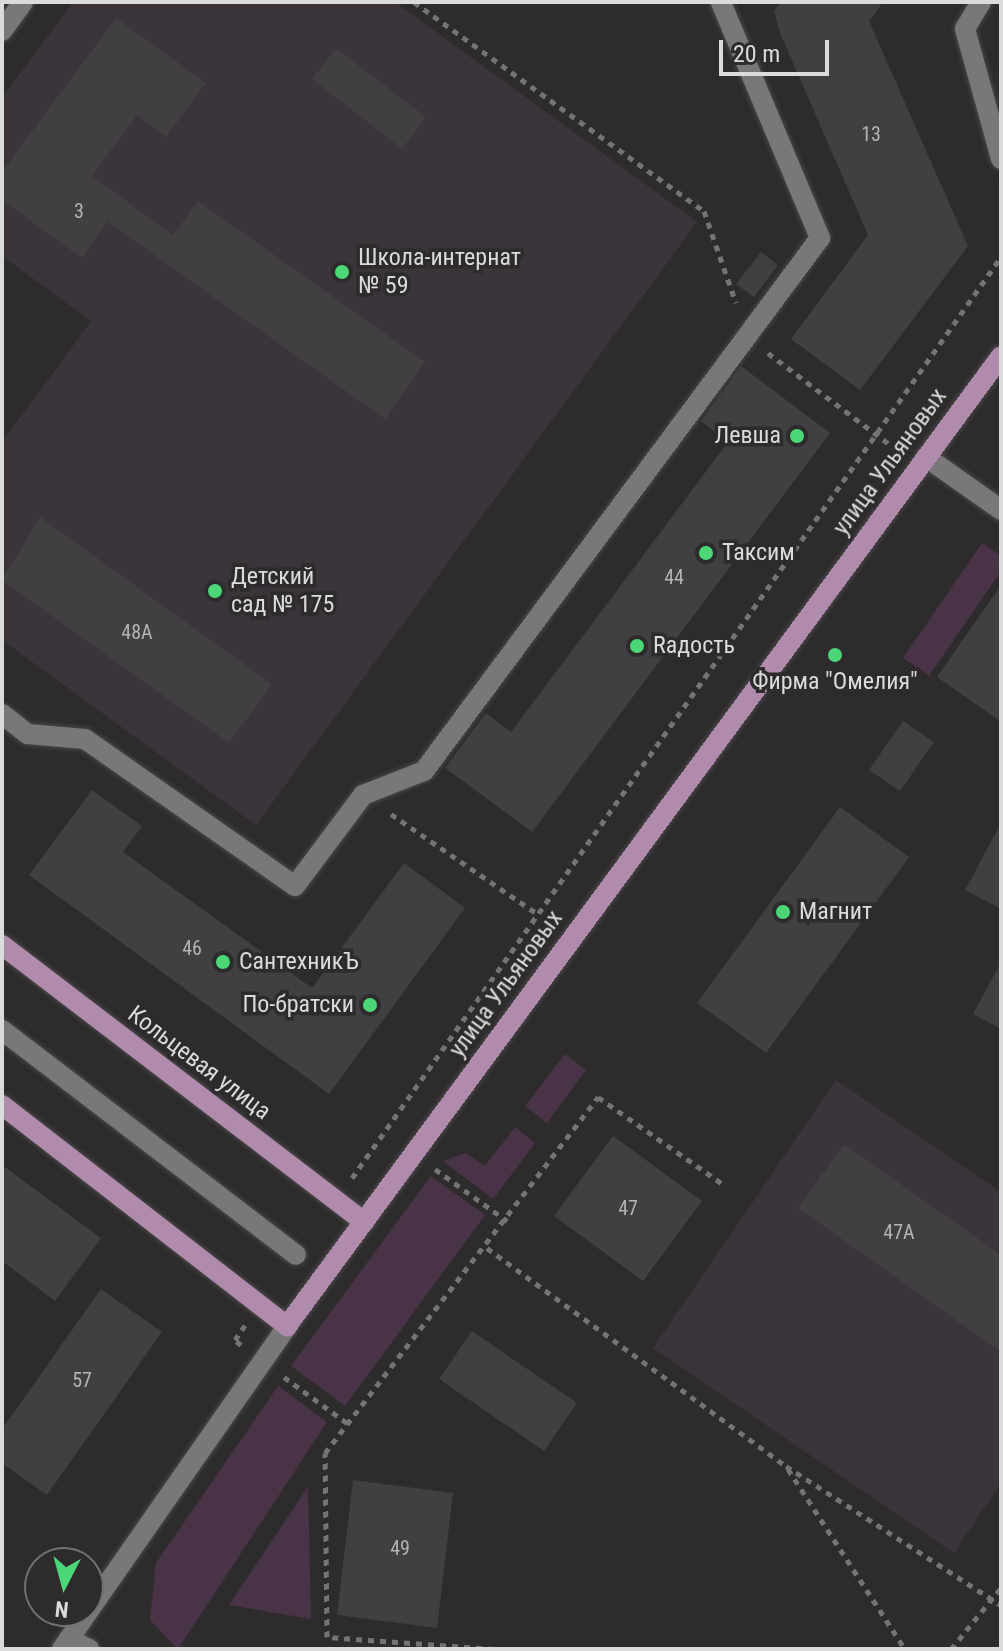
<!DOCTYPE html>
<html>
<head>
<meta charset="utf-8">
<style>
  body { margin:0 }
  #map { position:relative; width:1003px; height:1651px; overflow:hidden; background:#2e2b2d; font-family:"Roboto Condensed",sans-serif }
  div>[style] { position:absolute }
  .built>* { inset:0; background:#3b343a }
  .green>* { inset:0; background:#493447 }
  .building>* { inset:0; background:#413f41 }
  .path>* { height:5px; margin-top:-2.5px; transform-origin:0; background:repeating-linear-gradient(90deg,#767375 0 6px,transparent 0 12px) }
  .roads { filter:drop-shadow(0 0 2px #494849) drop-shadow(0 0 2px #494849) }
  .minor>* { height:20px; margin:-10px; padding:0 10px; transform-origin:10px; border-radius:10px; background:#7a7779 }
  .major>* { height:20px; margin:-10px; padding:0 10px; transform-origin:10px; border-radius:10px; background:#b08bac }
  .dots>* { width:22px; height:22px; translate:-50% -50%; box-sizing:border-box; border:4px solid #2e2b2d; border-radius:50% }
  span { translate:-50% -50%; white-space:nowrap; text-align:center; line-height:1.15; -webkit-text-stroke:7px #2e2b2d; paint-order:stroke }
  .number-label { font-size:20px; color:#b5b4b5 }
  .number-label span { -webkit-text-stroke-width:0 }
  .poi-label { font-size:24px; color:#dcdbdc }
  .left { translate:0 -50%; text-align:left }
  .right { translate:-100% -50%; text-align:right }
  .street-label { font-size:24px; color:#dcdbdc }
  .frame { position:absolute; inset:0; border:4px solid #dcdbdc; pointer-events:none }
  .north { position:absolute; left:24px; top:1547px; width:80px; height:80px; box-sizing:border-box; background:#2e2b2d; border:2px solid #747173; border-radius:50%; rotate:186deg; font-size:22px; font-weight:700; line-height:32px; text-align:center; color:#dcdbdc }
  .north::after { content:''; display:block; margin:auto; width:28px; height:36px; background:#4bd677; clip-path:polygon(50% 0,100% 100%,50% 72%,0 100%) }
  .scale { position:absolute; left:719px; top:40px; width:110px; height:36px; box-sizing:border-box; border:4px solid #dcdbdc; border-top:0; padding-left:10px; font-size:24px; line-height:28px; white-space:nowrap; color:#dcdbdc; -webkit-text-stroke:6px #2e2b2d; paint-order:stroke }
</style>
</head>
<body>
<div id="map">
  <div class="built">
    <i style="clip-path:polygon(73px 2px,395px 2px,697px 222px,256px 825px,2px 640px,2px 442px,91px 321px,2px 256px,2px 98px)"></i>
    <i style="clip-path:polygon(836px 1080px,1001px 1192px,1001px 1483px,954px 1553px,653px 1348px)"></i>
  </div>
  <div class="green">
    <i style="clip-path:polygon(982px 543px,1001px 556px,1001px 571px,929px 676px,903px 658px)"></i>
    <i style="clip-path:polygon(565px 1054px,586px 1070px,547px 1123px,525px 1106px)"></i>
    <i style="clip-path:polygon(515px 1127px,535px 1143px,493px 1199px,443px 1161px,466px 1153px,485px 1166px)"></i>
    <i style="clip-path:polygon(431px 1176px,485px 1215px,345px 1406px,291px 1366px)"></i>
    <i style="clip-path:polygon(278px 1386px,327px 1422px,178px 1649px,150px 1620px,156px 1563px)"></i>
    <i style="clip-path:polygon(308px 1487px,311px 1619px,229px 1605px)"></i>
  </div>
  <div class="building">
    <i style="clip-path:polygon(781px 2px,883px 2px,869px 21px,968px 246px,860px 390px,791px 339px,868px 235px,780px 33px,774px 11px)"></i>
    <i style="clip-path:polygon(116px 18px,206px 83px,166px 137px,137px 115px,92px 176px,173px 235px,198px 201px,425px 362px,385px 419px,108px 222px,82px 258px,2px 200px,2px 172px)"></i>
    <i style="clip-path:polygon(336px 48px,426px 117px,402px 149px,312px 79px)"></i>
    <i style="clip-path:polygon(761px 252px,778px 265px,754px 297px,736px 284px)"></i>
    <i style="clip-path:polygon(741px 366px,830px 433px,532px 832px,445px 768px,486px 713px,511px 732px,728px 442px,701px 421px)"></i>
    <i style="clip-path:polygon(40px 517px,272px 684px,229px 743px,2px 580px)"></i>
    <i style="clip-path:polygon(1001px 585px,1001px 722px,937px 677px)"></i>
    <i style="clip-path:polygon(903px 721px,934px 742px,900px 791px,869px 770px)"></i>
    <i style="clip-path:polygon(92px 790px,142px 826px,123px 852px,312px 988px,404px 863px,465px 908px,329px 1094px,29px 875px)"></i>
    <i style="clip-path:polygon(840px 807px,909px 857px,766px 1053px,697px 1003px)"></i>
    <i style="clip-path:polygon(1001px 823px,1001px 909px,965px 890px)"></i>
    <i style="clip-path:polygon(1001px 962px,1001px 1029px,973px 1014px)"></i>
    <i style="clip-path:polygon(613px 1136px,702px 1201px,643px 1281px,554px 1216px)"></i>
    <i style="clip-path:polygon(844px 1144px,1001px 1255px,1001px 1352px,798px 1208px)"></i>
    <i style="clip-path:polygon(2px 1165px,101px 1238px,55px 1301px,2px 1261px)"></i>
    <i style="clip-path:polygon(101px 1289px,162px 1332px,47px 1495px,2px 1463px,2px 1429px)"></i>
    <i style="clip-path:polygon(472px 1331px,577px 1403px,544px 1451px,439px 1379px)"></i>
    <i style="clip-path:polygon(353px 1480px,453px 1493px,437px 1628px,337px 1615px)"></i>
  </div>
  <div class="path">
    <i style="left:414px;top:2px;width:357px;rotate:35.8deg"></i>
    <i style="left:704px;top:211px;width:97px;rotate:70.8deg"></i>
    <i style="left:768px;top:353px;width:161px;rotate:36.9deg"></i>
    <i style="left:391px;top:814px;width:179px;rotate:34.3deg"></i>
    <i style="left:435px;top:1169px;width:89px;rotate:35.8deg"></i>
    <i style="left:352px;top:1178px;width:1127px;rotate:-54.83deg"></i>
    <i style="left:487px;top:1248px;width:370px;rotate:36.1deg"></i>
    <i style="left:786px;top:1466px;width:256px;rotate:32.9deg"></i>
    <i style="left:241px;top:1345px;width:8px;rotate:-140deg"></i>
    <i style="left:235px;top:1340px;width:18px;rotate:-56deg"></i>
    <i style="left:284px;top:1377px;width:78px;rotate:36.1deg"></i>
    <i style="left:788px;top:1469px;width:215px;rotate:57deg"></i>
    <i style="left:494px;top:1649px;width:167px;rotate:-175.9deg"></i>
    <i style="left:327px;top:1637px;width:184px;rotate:-90.6deg"></i>
    <i style="left:325px;top:1453px;width:449px;rotate:-52.5deg"></i>
    <i style="left:598px;top:1097px;width:154px;rotate:34.9deg"></i>
    <i style="left:951px;top:1649px;width:79px;rotate:-50.7deg"></i>
  </div>
  <div class="roads">
    <div class="minor">
      <i style="left:981px;top:2px;width:31px;rotate:121deg"></i>
      <i style="left:965px;top:29px;width:135px;rotate:74.5deg"></i>
      <i style="left:2px;top:31px;width:36px;rotate:-54deg"></i>
      <i style="left:926px;top:457px;width:92px;rotate:35.2deg"></i>
      <i style="left:2px;top:714px;width:33px;rotate:38deg"></i>
      <i style="left:28px;top:734px;width:57px;rotate:5deg"></i>
      <i style="left:85px;top:739px;width:256px;rotate:35deg"></i>
      <i style="left:295px;top:886px;width:114px;rotate:-53.2deg"></i>
      <i style="left:363px;top:795px;width:66px;rotate:-21.5deg"></i>
      <i style="left:424px;top:771px;width:664px;rotate:-53.39deg"></i>
      <i style="left:820px;top:238px;width:256px;rotate:-112.8deg"></i>
      <i style="left:2px;top:1030px;width:370px;rotate:37.4deg"></i>
      <i style="left:69px;top:1640px;width:22px;rotate:24deg"></i>
      <i style="left:62px;top:1649px;width:394px;rotate:-55.1deg"></i>
    </div>
    <div class="major">
      <i style="left:2px;top:945px;width:456px;rotate:37.4deg"></i>
      <i style="left:2px;top:1105px;width:361px;rotate:37.8deg"></i>
      <i style="left:287px;top:1326px;width:1204px;rotate:-53.64deg"></i>
    </div>
  </div>
  <div class="dots">
    <i style="left:342px;top:272px;background:#4bd677"></i>
    <i style="left:797px;top:436px;background:#4bd677"></i>
    <i style="left:706px;top:553px;background:#4bd677"></i>
    <i style="left:215px;top:591px;background:#4bd677"></i>
    <i style="left:637px;top:646px;background:#4bd677"></i>
    <i style="left:835px;top:655px;background:#4bd677"></i>
    <i style="left:783px;top:912px;background:#4bd677"></i>
    <i style="left:223px;top:962px;background:#4bd677"></i>
    <i style="left:370px;top:1005px;background:#4bd677"></i>
  </div>
  <div class="number-label">
    <span style="left:871px;top:134px">13</span>
    <span style="left:79px;top:211px">3</span>
    <span style="left:674px;top:577px">44</span>
    <span style="left:137px;top:632px">48А</span>
    <span style="left:192px;top:948px">46</span>
    <span style="left:628px;top:1208px">47</span>
    <span style="left:899px;top:1232px">47А</span>
    <span style="left:82px;top:1380px">57</span>
    <span style="left:400px;top:1548px">49</span>
  </div>
  <div class="poi-label">
    <span class="left" style="left:358px;top:272px">Школа-интернат<br>№ 59</span>
    <span class="right" style="left:781px;top:436px">Левша</span>
    <span class="left" style="left:722px;top:553px">Таксим</span>
    <span class="left" style="left:231px;top:591px">Детский<br>сад № 175</span>
    <span class="left" style="left:653px;top:646px">Rадость</span>
    <span style="left:835px;top:682px">Фирма "Омелия"</span>
    <span class="left" style="left:799px;top:912px">Магнит</span>
    <span class="left" style="left:239px;top:962px">СантехникЪ</span>
    <span class="right" style="left:354px;top:1005px">По-братски</span>
  </div>
  <div class="street-label">
    <span style="left:890px;top:462px;rotate:-54deg">улица Ульяновых</span>
    <span style="left:506px;top:984px;rotate:-54deg">улица Ульяновых</span>
    <span style="left:199px;top:1063px;rotate:37deg">Кольцевая улица</span>
  </div>
  <div class="frame"></div>
  <div class="north">N</div>
  <div class="scale">20 m</div>
</div>
</body>
</html>
